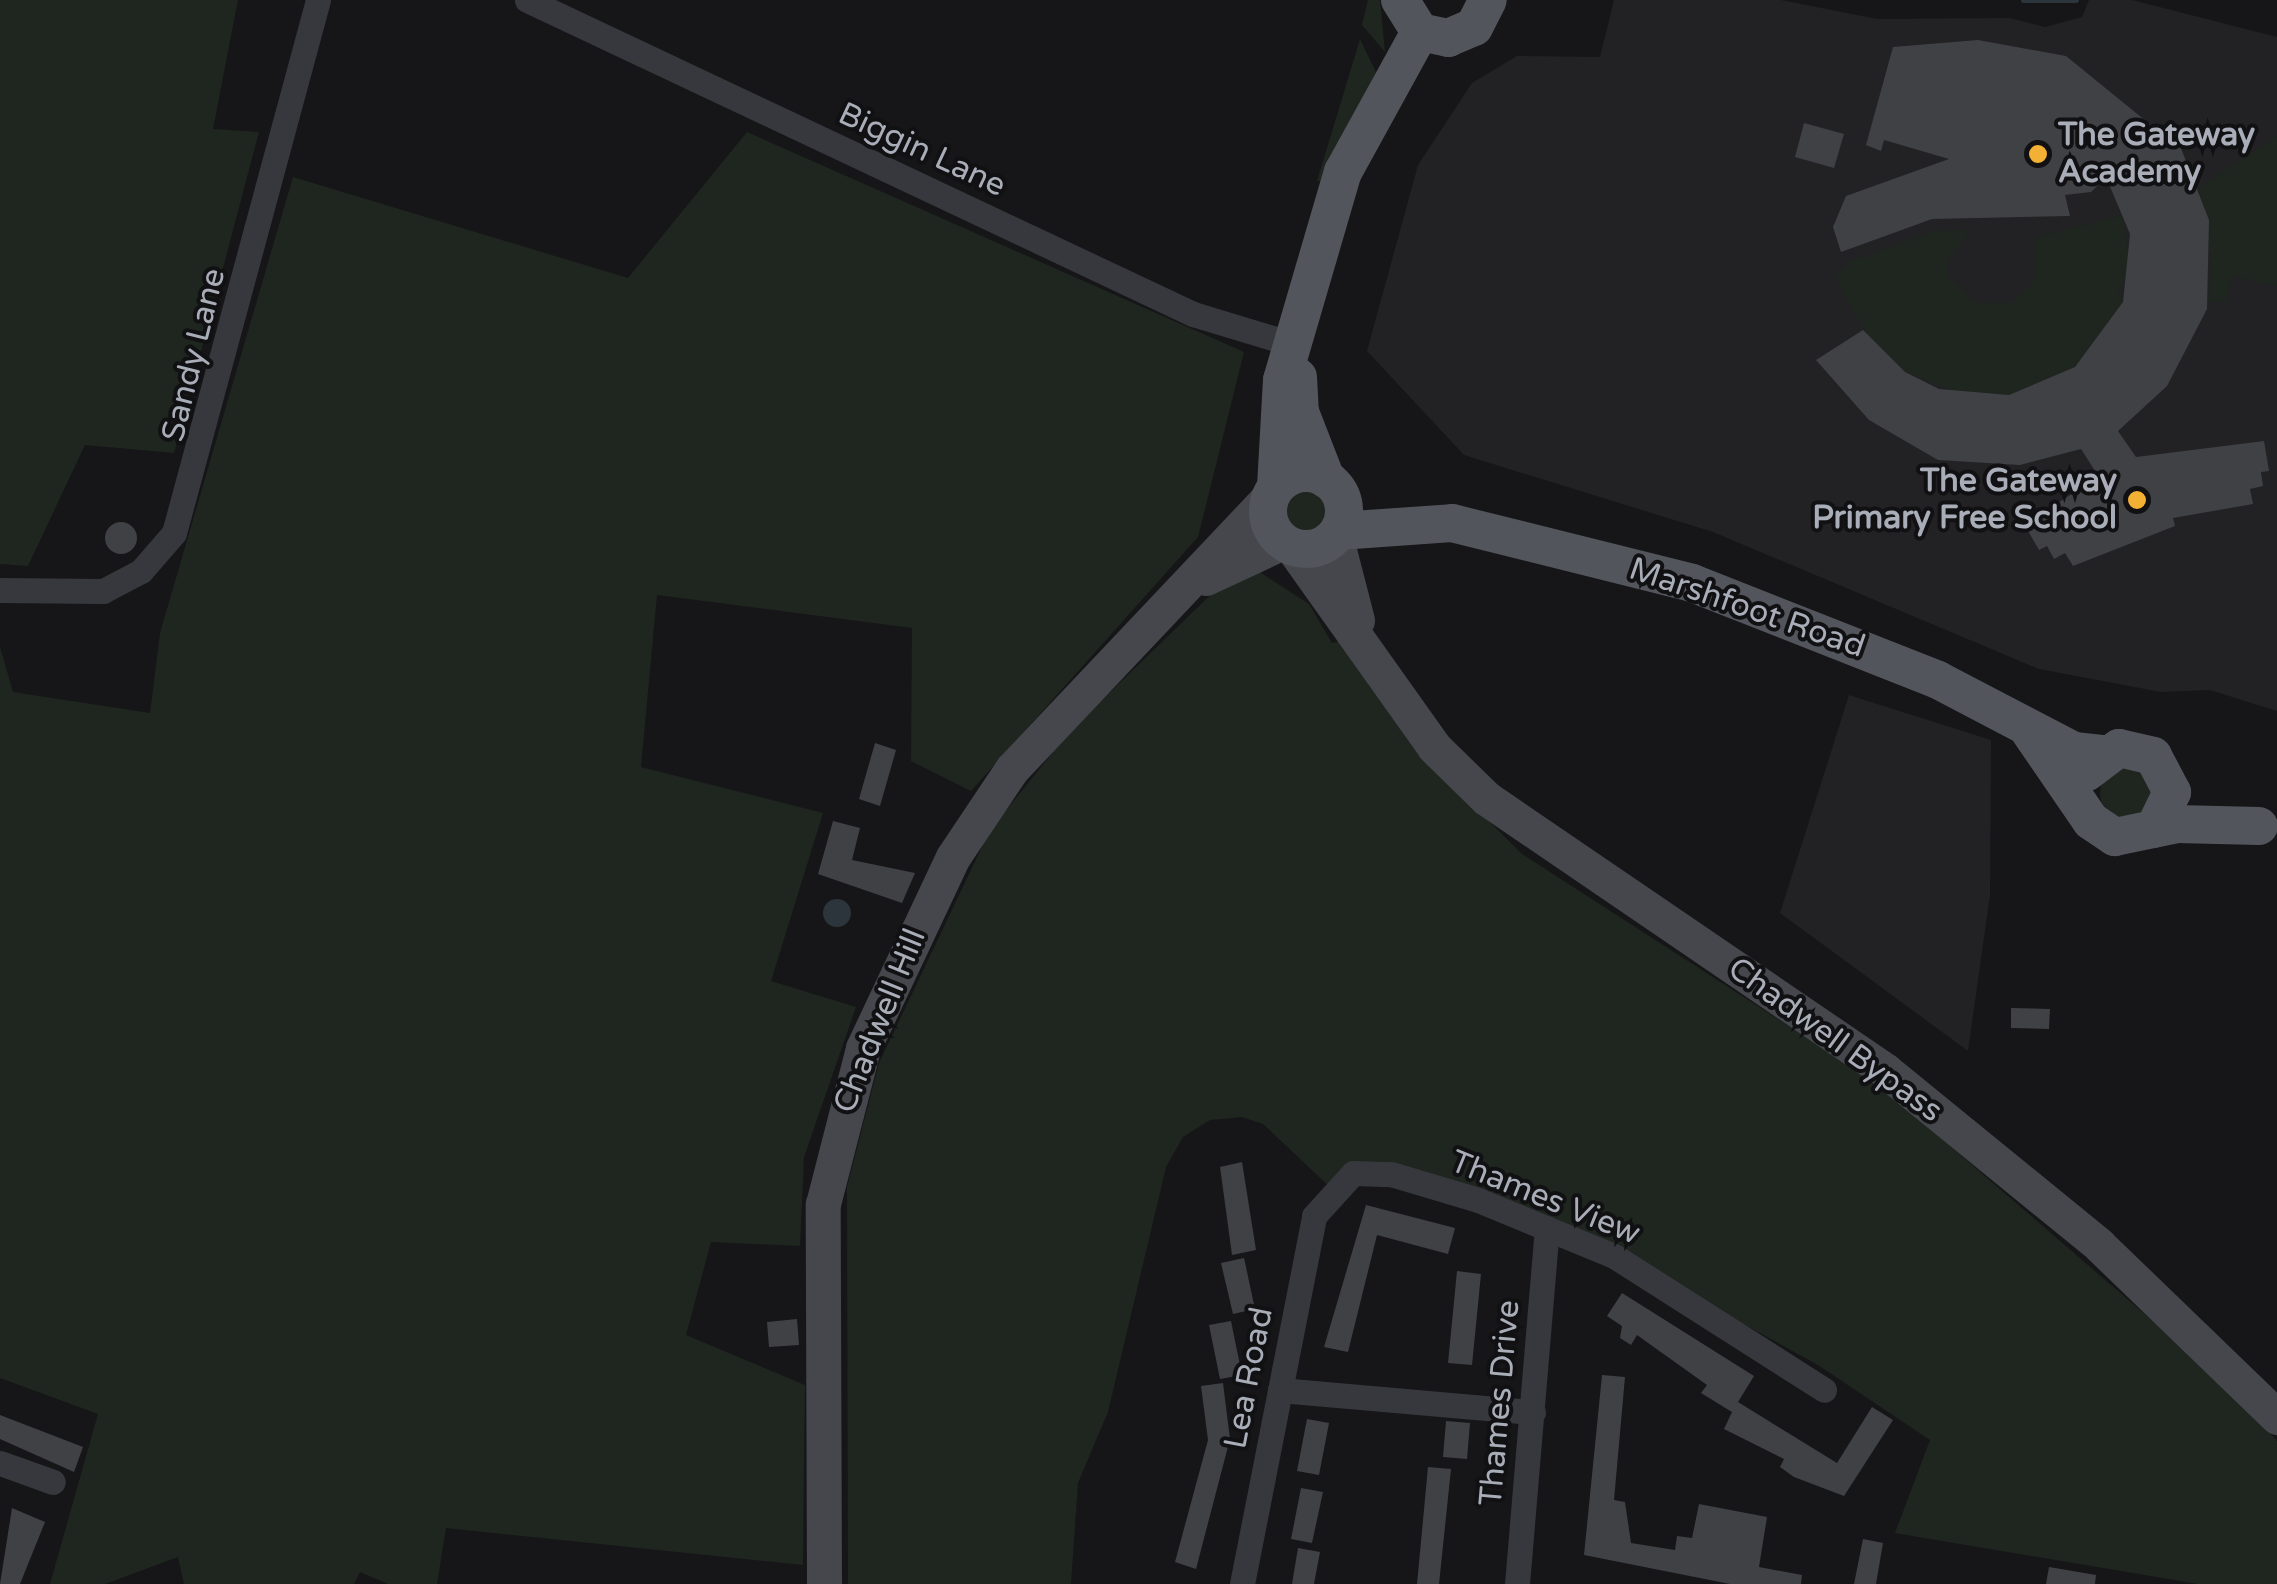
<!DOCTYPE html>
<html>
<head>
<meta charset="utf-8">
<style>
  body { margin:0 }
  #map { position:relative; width:2277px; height:1584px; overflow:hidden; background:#161618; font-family:"Varela Round",sans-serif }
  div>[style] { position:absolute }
  .built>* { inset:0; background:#222225 }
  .green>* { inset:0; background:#1e261f }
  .round { border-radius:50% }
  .water>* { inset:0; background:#2c353c }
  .stream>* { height:6px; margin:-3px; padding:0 3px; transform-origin:3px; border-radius:3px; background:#2c353c }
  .building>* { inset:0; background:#404145 }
  .street>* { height:25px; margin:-12.5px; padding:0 12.5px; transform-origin:12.5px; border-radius:12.5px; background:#37383d }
  .secondary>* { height:35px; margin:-17.5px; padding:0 17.5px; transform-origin:17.5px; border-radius:17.5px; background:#45474d }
  .primary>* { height:38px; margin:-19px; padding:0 19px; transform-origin:19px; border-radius:19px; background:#53555c }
  .primary>.ring { margin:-19px; padding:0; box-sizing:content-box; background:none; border:38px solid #53555c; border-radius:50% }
  .dots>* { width:28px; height:28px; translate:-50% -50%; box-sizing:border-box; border:5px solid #111113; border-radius:50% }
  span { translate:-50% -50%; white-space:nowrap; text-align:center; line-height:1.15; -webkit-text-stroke:8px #111113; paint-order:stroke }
  .poi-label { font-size:32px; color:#a8adb8; font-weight:700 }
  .left { translate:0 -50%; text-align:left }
  .right { translate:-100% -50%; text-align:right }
  .street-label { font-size:32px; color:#a8adb8 }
</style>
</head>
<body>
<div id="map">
  <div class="built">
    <i style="clip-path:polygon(1614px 0,1781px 0,1877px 19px,2010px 18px,2045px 27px,2082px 17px,2089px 0,2132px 0,2277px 37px,2277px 711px,2210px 690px,2161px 692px,2039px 669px,1713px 532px,1464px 455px,1367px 351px,1418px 165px,1472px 83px,1517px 56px,1600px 57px)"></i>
    <i style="clip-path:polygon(1849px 695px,1991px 740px,1990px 895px,1968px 1051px,1780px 913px)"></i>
  </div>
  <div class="green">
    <i style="clip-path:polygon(0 0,238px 0,213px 129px,259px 132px,174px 453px,85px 445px,28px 566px,0 564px)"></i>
    <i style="clip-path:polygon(1368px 0,1380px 0,1385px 52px,1362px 25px)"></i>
    <i style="clip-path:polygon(1360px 39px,1376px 72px,1325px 182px,1317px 181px)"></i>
    <i style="clip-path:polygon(747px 132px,1244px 352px,1198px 537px,971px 791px,911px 761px,912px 628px,657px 595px,641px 767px,823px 813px,771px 981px,856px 1007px,804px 1157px,800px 1246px,711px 1242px,686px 1335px,805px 1385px,803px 1565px,446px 1528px,437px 1584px,388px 1584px,360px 1572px,354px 1584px,184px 1584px,178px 1557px,105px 1584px,50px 1584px,98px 1414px,0 1378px,0 647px,13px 692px,150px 713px,160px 633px,293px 177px,628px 278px)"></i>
    <i style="clip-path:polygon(2277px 136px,2277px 286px,2231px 276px,2227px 302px,2208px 301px,2212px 264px,2199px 187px)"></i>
    <i style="clip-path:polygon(2123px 215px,2130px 272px,2118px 292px,2123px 302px,2075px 367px,2009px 395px,1969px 396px,1905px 372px,1872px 343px,1835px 278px,1853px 260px,1936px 231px,1971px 230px,1946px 264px,1948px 277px,1974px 303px,2011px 303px,2036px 279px,2035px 237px)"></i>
    <i class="round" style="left:1284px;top:489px;width:44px;height:44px"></i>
    <i style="clip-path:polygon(1252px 567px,1309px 604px,1332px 643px,1345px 640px,1418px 751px,1522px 854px,1877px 1083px,2221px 1380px,2277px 1441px,2277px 1584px,2198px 1584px,1895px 1533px,1930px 1440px,1818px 1365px,1698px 1299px,1391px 1174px,1335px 1192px,1263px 1124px,1242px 1117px,1210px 1120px,1183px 1137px,1166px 1167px,1108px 1412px,1078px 1483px,1071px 1584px,848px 1584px,847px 1187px,879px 1063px,990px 830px,1071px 730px,1228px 578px)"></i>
    <i class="round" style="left:2100px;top:767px;width:52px;height:52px"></i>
  </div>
  <div class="water">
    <i class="round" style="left:823px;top:899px;width:28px;height:28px"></i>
  </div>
  <div class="stream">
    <i style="left:2024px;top:0;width:52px"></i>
  </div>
  <div class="building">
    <i style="clip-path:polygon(1978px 40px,2066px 56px,2157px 130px,2175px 133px,2209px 220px,2207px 309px,2167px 386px,2118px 431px,2136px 457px,2264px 441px,2269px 471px,2261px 472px,2263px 486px,2250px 489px,2253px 504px,2173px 518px,2175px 526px,2073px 566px,2065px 553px,2054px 559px,2047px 546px,2039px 550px,2024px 524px,2099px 477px,2081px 449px,2020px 465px,1938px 460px,1869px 420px,1816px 360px,1863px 330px,1905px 372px,1939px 389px,2009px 395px,2075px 367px,2123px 302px,2130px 234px,2106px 177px,2091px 192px,2065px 195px,2070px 216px,1932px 219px,1841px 252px,1833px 227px,1846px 196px,1949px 159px,1884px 140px,1881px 151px,1866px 145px,1893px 47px)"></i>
    <i style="clip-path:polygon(1804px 123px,1844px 134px,1834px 168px,1795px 157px)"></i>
    <i class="round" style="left:105px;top:522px;width:32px;height:32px"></i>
    <i style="clip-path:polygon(875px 743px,896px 750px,880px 806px,859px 799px)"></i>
    <i style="clip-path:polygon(833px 821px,860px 828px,852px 860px,915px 873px,902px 903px,818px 874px)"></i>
    <i style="clip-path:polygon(2011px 1008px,2050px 1009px,2049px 1029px,2011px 1028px)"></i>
    <i style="clip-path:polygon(1242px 1162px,1256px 1250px,1232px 1255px,1220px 1167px)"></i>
    <i style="clip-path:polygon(1366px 1205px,1455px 1228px,1448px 1254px,1377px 1235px,1348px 1352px,1324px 1347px)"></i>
    <i style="clip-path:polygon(1244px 1258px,1255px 1309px,1233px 1314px,1221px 1263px)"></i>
    <i style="clip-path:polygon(1457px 1271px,1481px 1274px,1472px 1365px,1448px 1363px)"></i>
    <i style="clip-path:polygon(1622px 1293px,1754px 1376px,1738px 1402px,1837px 1463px,1872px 1407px,1893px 1420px,1844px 1496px,1794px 1477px,1780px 1467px,1784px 1459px,1724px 1429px,1732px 1412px,1701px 1393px,1707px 1385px,1637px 1335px,1631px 1345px,1620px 1338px,1622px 1326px,1607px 1316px)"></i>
    <i style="clip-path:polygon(797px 1319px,799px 1345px,769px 1347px,767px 1322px)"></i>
    <i style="clip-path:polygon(1231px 1321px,1242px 1375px,1220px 1379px,1209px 1325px)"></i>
    <i style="clip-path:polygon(1602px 1375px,1625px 1377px,1614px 1500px,1625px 1502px,1631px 1543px,1675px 1550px,1677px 1536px,1692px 1538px,1699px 1504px,1767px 1517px,1759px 1567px,1802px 1575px,1801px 1584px,1730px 1584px,1584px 1555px)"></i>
    <i style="clip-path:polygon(1223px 1383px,1230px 1439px,1196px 1569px,1175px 1562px,1208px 1440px,1201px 1386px)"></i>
    <i style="clip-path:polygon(0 1415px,83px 1447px,74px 1472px,0 1439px)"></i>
    <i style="clip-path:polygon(1307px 1419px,1329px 1423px,1319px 1475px,1297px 1471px)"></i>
    <i style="clip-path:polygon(1446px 1421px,1470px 1423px,1467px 1459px,1443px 1457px)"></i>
    <i style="clip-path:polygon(1428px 1467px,1451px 1469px,1439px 1584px,1417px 1584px)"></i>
    <i style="clip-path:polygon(1301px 1488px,1323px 1492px,1312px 1543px,1291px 1539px)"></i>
    <i style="clip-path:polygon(12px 1508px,45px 1522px,20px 1584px,0 1584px)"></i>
    <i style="clip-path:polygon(1863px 1539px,1883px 1543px,1876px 1584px,1854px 1584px)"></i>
    <i style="clip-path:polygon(1298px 1548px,1320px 1552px,1314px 1584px,1292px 1584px)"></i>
    <i style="clip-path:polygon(2049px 1567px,2096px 1575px,2095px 1584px,2046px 1584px)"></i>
  </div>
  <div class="street">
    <i style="left:527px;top:0;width:736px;rotate:25.24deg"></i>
    <i style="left:1193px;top:314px;width:108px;rotate:16.8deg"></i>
    <i style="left:0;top:590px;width:103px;rotate:0.6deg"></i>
    <i style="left:103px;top:591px;width:43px;rotate:-27.8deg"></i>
    <i style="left:141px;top:571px;width:50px;rotate:-49deg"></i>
    <i style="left:174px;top:533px;width:552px;rotate:-74.88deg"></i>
    <i style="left:1280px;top:1390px;width:254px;rotate:5deg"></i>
    <i style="left:0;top:1463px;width:56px;rotate:19.7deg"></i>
    <i style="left:1242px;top:1584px;width:375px;rotate:-78.9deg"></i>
    <i style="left:1314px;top:1216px;width:58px;rotate:-47.8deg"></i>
    <i style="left:1353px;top:1173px;width:38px;rotate:2deg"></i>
    <i style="left:1391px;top:1174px;width:91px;rotate:16.6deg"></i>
    <i style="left:1478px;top:1200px;width:147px;rotate:22.4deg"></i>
    <i style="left:1614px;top:1256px;width:249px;rotate:32.5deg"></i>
    <i style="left:1517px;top:1584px;width:357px;rotate:-85.2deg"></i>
  </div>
  <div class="secondary">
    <i style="left:1335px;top:535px;width:88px;rotate:75.5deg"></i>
    <i style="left:1292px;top:547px;width:245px;rotate:54.6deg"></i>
    <i style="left:1434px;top:747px;width:73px;rotate:44.4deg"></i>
    <i style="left:1486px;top:798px;width:484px;rotate:34.3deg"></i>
    <i style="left:1886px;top:1071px;width:275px;rotate:39.2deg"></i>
    <i style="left:2099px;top:1245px;width:248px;rotate:44deg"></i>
    <i style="left:1206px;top:578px;width:85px;rotate:-25.1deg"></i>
    <i style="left:824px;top:1584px;width:380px;rotate:-90.2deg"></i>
    <i style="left:823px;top:1204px;width:161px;rotate:-75.6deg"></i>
    <i style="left:863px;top:1048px;width:211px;rotate:-64.8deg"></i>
    <i style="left:953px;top:857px;width:106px;rotate:-56.2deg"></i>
    <i style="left:1012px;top:769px;width:377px;rotate:-46.6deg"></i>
  </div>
  <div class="primary">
    <i style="left:1400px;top:0;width:38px;rotate:58deg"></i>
    <i style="left:1420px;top:32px;width:29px;rotate:12deg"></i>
    <i style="left:1448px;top:38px;width:28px;rotate:-23deg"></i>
    <i style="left:1474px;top:27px;width:30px;rotate:-63deg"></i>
    <i style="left:1298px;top:377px;width:35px;rotate:87deg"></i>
    <i style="left:1300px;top:412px;width:72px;rotate:68.8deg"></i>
    <i class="ring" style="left:1268px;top:473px;width:38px;height:38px"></i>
    <i style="left:1276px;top:487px;width:107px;rotate:-86.8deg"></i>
    <i style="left:1282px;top:380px;width:217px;rotate:-73.7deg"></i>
    <i style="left:1343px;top:172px;width:160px;rotate:-61.2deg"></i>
    <i style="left:1339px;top:531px;width:113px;rotate:-4deg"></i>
    <i style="left:1452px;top:523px;width:247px;rotate:14deg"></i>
    <i style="left:1692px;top:583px;width:264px;rotate:21.5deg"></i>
    <i style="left:1938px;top:680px;width:153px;rotate:27.6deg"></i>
    <i style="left:2074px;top:751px;width:30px;rotate:6deg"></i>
    <i style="left:2030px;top:732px;width:108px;rotate:55.6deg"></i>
    <i style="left:2091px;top:821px;width:29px;rotate:34deg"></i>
    <i style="left:2115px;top:837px;width:63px;rotate:-11.8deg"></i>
    <i style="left:2177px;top:824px;width:82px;rotate:1.4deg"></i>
    <i style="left:2087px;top:772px;width:40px;rotate:-37deg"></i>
    <i style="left:2119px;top:748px;width:35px;rotate:13deg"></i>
    <i style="left:2153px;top:756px;width:41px;rotate:62.2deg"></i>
    <i style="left:2172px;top:792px;width:41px;rotate:115.9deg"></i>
  </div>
  <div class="dots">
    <i style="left:2038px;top:154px;background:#f2b134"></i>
    <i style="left:2137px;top:500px;background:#f2b134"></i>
  </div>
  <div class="poi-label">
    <span class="left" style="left:2058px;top:154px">The Gateway<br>Academy</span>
    <span class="right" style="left:2117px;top:500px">The Gateway<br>Primary Free School</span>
  </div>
  <div class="street-label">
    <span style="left:922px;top:150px;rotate:25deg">Biggin Lane</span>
    <span style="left:194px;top:355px;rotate:-76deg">Sandy Lane</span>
    <span style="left:1747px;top:608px;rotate:19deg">Marshfoot Road</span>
    <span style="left:880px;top:1021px;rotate:-68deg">Chadwell Hill</span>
    <span style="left:1835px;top:1040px;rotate:36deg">Chadwell Bypass</span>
    <span style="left:1545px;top:1198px;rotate:22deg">Thames View</span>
    <span style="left:1249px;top:1378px;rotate:-79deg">Lea Road</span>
    <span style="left:1500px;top:1403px;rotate:-85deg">Thames Drive</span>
  </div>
</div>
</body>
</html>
